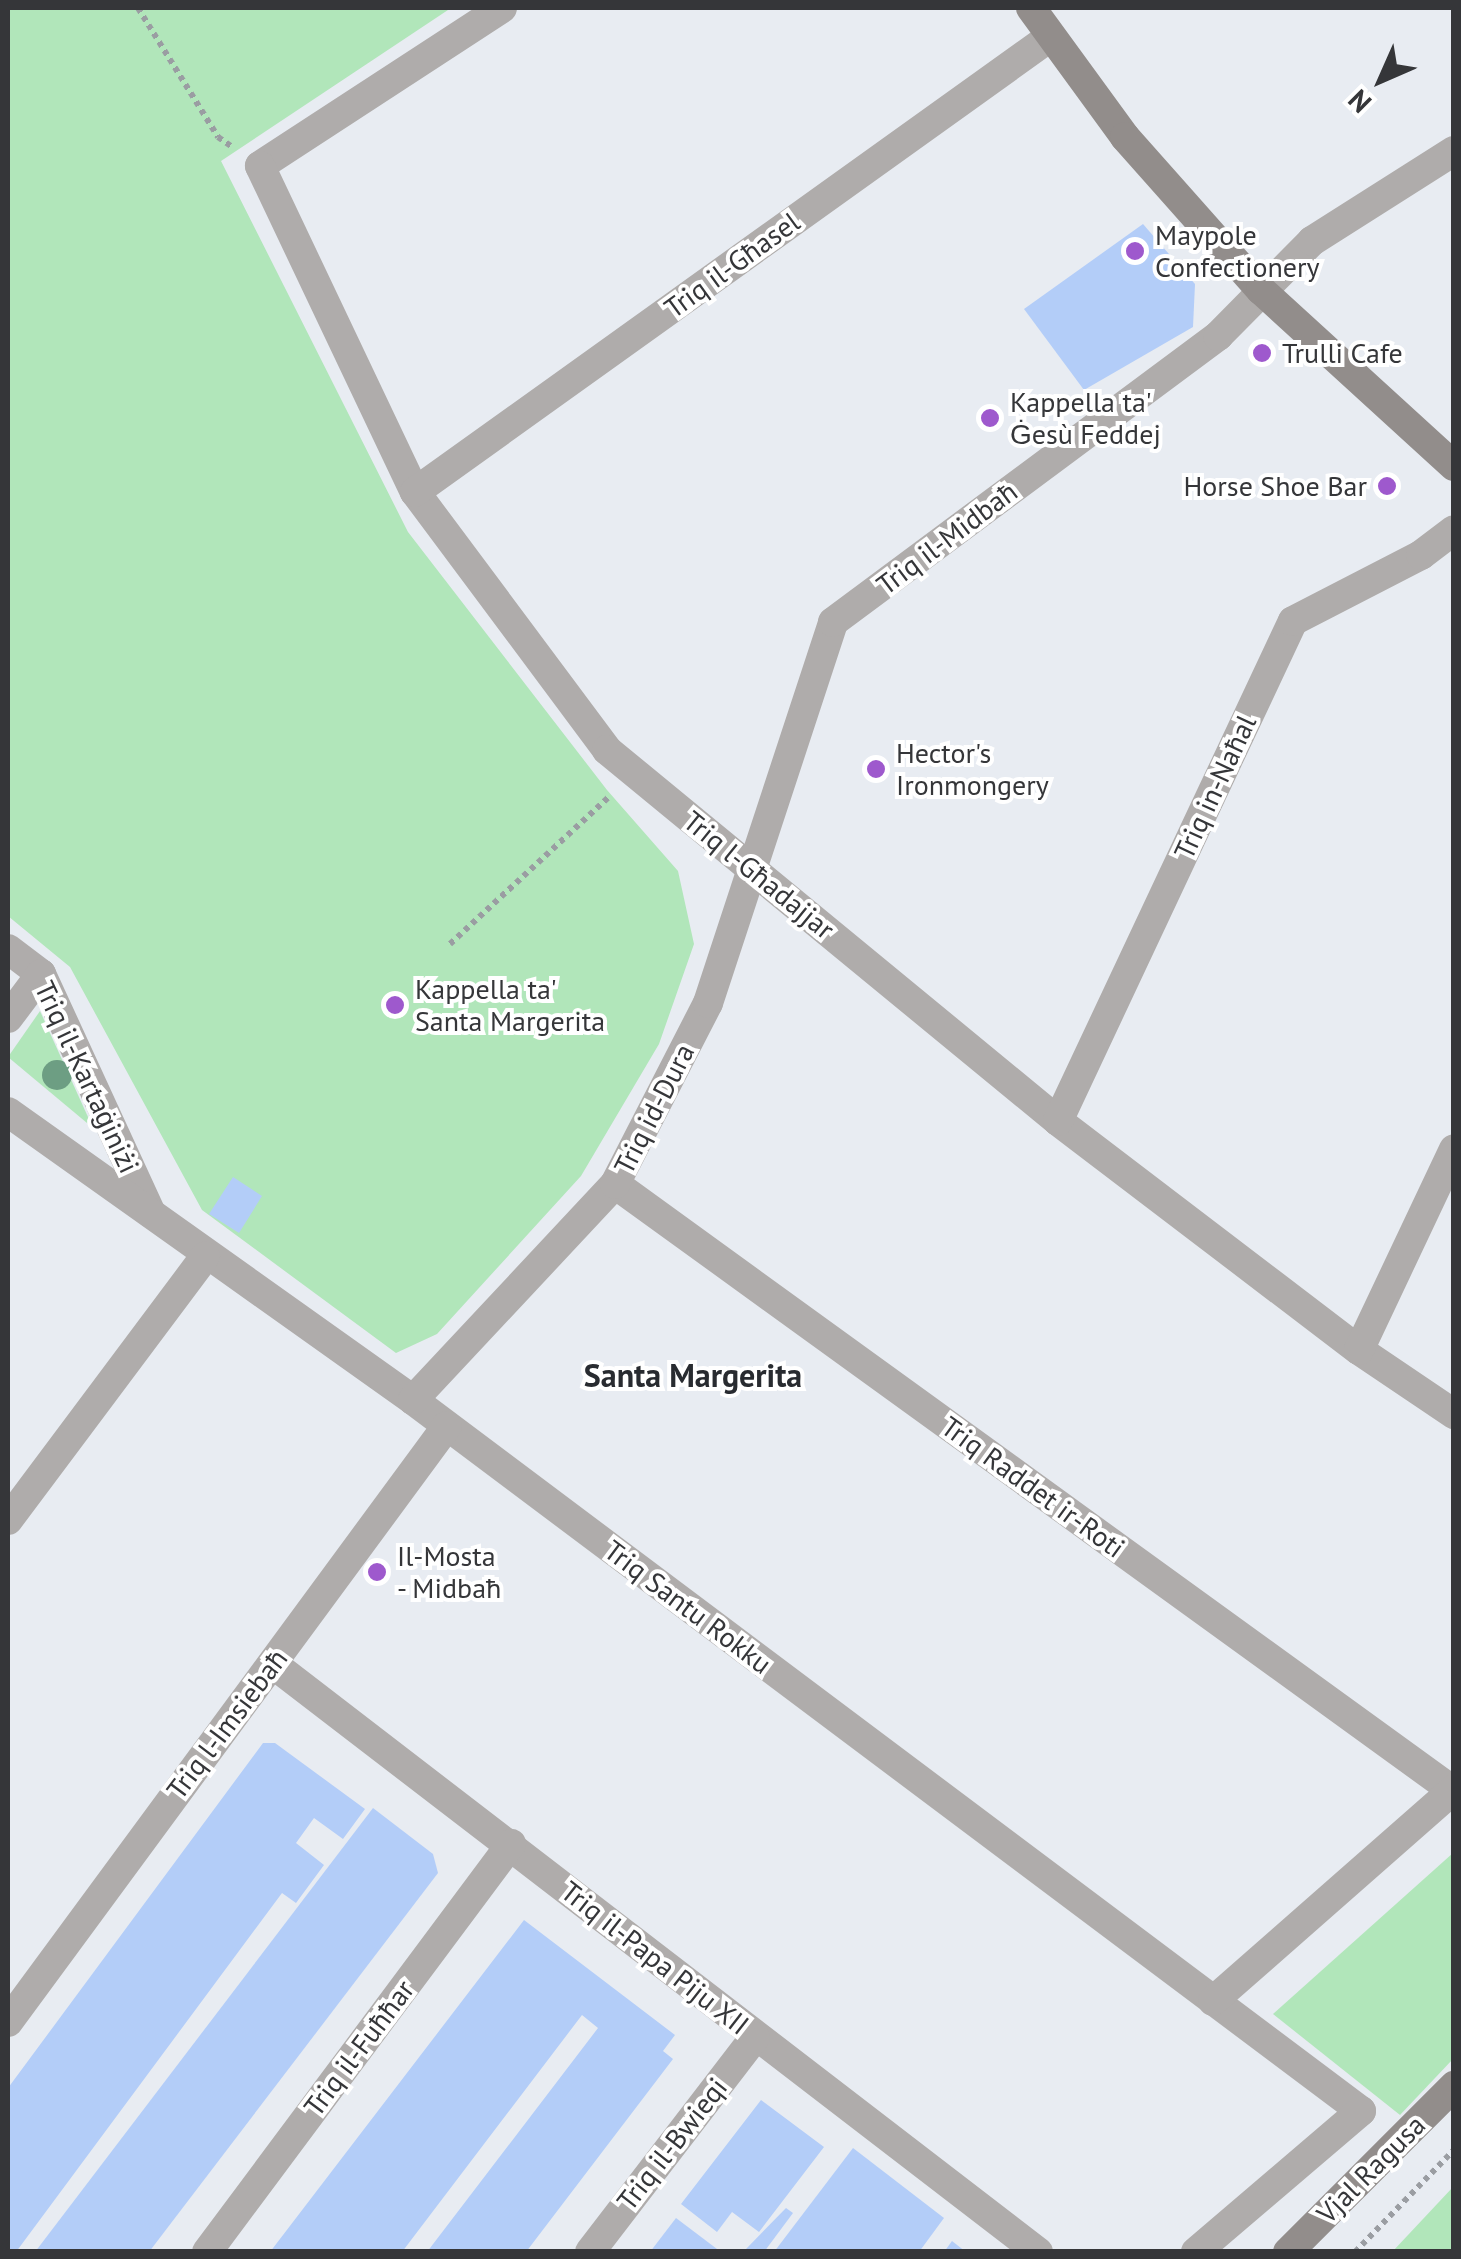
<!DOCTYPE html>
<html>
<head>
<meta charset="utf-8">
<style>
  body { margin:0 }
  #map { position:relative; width:1461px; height:2259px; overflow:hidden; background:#e8ecf2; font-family:"PT Sans",sans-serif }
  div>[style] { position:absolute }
  .green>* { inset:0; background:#b1e6ba }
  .building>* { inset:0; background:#b3cdf8 }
  .path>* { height:6px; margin-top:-3px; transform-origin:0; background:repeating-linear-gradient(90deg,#9a9da2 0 5px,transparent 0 10px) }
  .street>* { height:30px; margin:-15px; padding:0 15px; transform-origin:15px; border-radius:15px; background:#afacab }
  .secondary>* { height:30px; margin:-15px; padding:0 15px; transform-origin:15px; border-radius:15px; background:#928d8b }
  .trees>* { width:30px; height:30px; margin:-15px; border-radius:50%; background:#6d9e83 }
  .dots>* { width:28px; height:28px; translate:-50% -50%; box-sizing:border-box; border:5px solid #fff; border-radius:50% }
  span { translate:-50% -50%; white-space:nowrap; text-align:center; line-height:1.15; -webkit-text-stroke:8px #fff; paint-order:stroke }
  .poi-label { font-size:28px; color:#353639 }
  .left { translate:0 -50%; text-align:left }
  .right { translate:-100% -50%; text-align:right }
  .street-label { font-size:28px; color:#353639 }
  .quarter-label { font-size:32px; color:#282b30; font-weight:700 }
  .frame { position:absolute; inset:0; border:10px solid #353639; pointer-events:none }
  .north { position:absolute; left:1331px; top:30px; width:100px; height:100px; -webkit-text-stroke:8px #fff; paint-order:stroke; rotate:225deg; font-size:28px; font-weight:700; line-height:40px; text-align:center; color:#353639 }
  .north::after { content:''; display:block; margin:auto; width:35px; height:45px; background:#353639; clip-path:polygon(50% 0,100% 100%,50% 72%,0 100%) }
</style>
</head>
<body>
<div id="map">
  <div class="green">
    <i style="clip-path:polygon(8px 8px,451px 8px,221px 161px,408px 532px,607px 790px,678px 871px,694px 944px,659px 1044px,581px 1176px,437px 1334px,396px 1353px,202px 1210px,70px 967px,8px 916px)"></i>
    <i style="clip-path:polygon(40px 1011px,93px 1128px,8px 1057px)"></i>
    <i style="clip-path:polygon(1453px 1853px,1453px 2059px,1400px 2115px,1273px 2014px)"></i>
    <i style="clip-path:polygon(1453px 2187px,1453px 2251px,1393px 2251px)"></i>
  </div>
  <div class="building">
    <i style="clip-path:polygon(1143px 224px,1195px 284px,1193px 327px,1084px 390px,1024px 309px)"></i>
    <i style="clip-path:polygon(233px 1177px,262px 1196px,239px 1233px,209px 1214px)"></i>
    <i style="clip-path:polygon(263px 1743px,275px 1743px,365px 1809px,343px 1839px,314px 1818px,296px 1843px,324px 1865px,296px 1903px,282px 1893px,16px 2252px,8px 2252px,8px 2088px)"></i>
    <i style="clip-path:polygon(373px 1808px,433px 1854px,438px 1873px,149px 2252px,35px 2252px)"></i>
    <i style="clip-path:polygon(524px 1920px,675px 2035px,663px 2051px,673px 2059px,526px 2252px,427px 2252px,598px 2028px,582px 2015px,402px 2252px,270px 2252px)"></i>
    <i style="clip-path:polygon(761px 2100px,824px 2147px,759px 2232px,732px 2212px,717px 2232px,681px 2204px)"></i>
    <i style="clip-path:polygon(853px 2148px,944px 2218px,919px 2252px,774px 2252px)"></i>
    <i style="clip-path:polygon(786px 2208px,793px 2213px,764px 2252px,746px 2249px)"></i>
    <i style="clip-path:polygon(676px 2218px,721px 2252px,650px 2252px)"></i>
    <i style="clip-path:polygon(952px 2241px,966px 2252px,944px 2252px)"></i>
  </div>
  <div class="path">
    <i style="left:138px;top:8px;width:152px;rotate:58.2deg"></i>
    <i style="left:218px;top:137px;width:19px;rotate:35deg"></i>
    <i style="left:450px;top:944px;width:219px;rotate:-42.8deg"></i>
    <i style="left:1355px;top:2252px;width:142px;rotate:-45.9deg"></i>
  </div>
  <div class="street">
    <i style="left:502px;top:8px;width:289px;rotate:146.9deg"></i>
    <i style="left:260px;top:166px;width:361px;rotate:64.6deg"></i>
    <i style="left:415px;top:492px;width:322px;rotate:53.3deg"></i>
    <i style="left:607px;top:750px;width:584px;rotate:39.44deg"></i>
    <i style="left:1058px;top:1121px;width:378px;rotate:37.3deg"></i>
    <i style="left:1359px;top:1350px;width:115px;rotate:34deg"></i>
    <i style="left:415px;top:492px;width:781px;rotate:-35.62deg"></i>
    <i style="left:8px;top:949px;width:41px;rotate:37.1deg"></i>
    <i style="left:41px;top:974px;width:263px;rotate:65.3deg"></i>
    <i style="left:8px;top:1018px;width:55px;rotate:-53.1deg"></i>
    <i style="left:8px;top:1112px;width:497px;rotate:35.4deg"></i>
    <i style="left:413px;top:1400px;width:1185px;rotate:36.87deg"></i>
    <i style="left:1361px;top:2111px;width:217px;rotate:139.5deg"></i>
    <i style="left:1058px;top:1121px;width:552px;rotate:-64.83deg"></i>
    <i style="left:1293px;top:621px;width:144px;rotate:-27.3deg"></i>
    <i style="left:1421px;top:555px;width:41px;rotate:-37.1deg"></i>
    <i style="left:615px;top:1184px;width:1033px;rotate:35.91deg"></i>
    <i style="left:1359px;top:1350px;width:222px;rotate:-64.7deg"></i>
    <i style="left:413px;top:1400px;width:296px;rotate:-46.9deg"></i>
    <i style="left:615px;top:1184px;width:203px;rotate:-62.8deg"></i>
    <i style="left:708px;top:1003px;width:401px;rotate:-71.8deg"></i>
    <i style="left:833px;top:622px;width:480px;rotate:-36.6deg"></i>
    <i style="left:1218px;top:336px;width:134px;rotate:-45.3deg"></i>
    <i style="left:1312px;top:241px;width:168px;rotate:-32.4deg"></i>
    <i style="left:8px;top:1520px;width:329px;rotate:-53.2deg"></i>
    <i style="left:273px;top:1664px;width:965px;rotate:37.55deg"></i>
    <i style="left:1213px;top:2001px;width:321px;rotate:-41.3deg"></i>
    <i style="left:8px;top:2022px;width:740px;rotate:-53.63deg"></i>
    <i style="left:207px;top:2252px;width:509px;rotate:-53.31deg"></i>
    <i style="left:590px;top:2252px;width:271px;rotate:-52.5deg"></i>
  </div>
  <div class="secondary">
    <i style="left:1031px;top:8px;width:160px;rotate:53.9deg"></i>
    <i style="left:1125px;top:137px;width:205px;rotate:48.4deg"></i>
    <i style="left:1261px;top:290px;width:261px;rotate:42.4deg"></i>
    <i style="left:1288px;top:2252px;width:235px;rotate:-45deg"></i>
  </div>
  <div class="trees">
    <i style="left:57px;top:1075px"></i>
  </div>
  <div class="dots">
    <i style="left:1135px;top:251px;background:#9e59cd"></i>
    <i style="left:1262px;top:353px;background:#9e59cd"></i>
    <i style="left:990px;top:418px;background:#9e59cd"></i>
    <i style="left:1387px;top:486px;background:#9e59cd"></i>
    <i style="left:876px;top:769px;background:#9e59cd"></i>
    <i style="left:395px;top:1005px;background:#9e59cd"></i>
    <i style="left:377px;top:1572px;background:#9e59cd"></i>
  </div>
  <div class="poi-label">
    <span class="left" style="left:1155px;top:251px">Maypole<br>Confectionery</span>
    <span class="left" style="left:1282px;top:353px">Trulli Cafe</span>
    <span class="left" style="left:1010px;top:418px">Kappella ta'<br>Ġesù Feddej</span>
    <span class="right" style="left:1367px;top:486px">Horse Shoe Bar</span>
    <span class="left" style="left:896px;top:769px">Hector's<br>Ironmongery</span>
    <span class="left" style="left:415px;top:1005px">Kappella ta'<br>Santa Margerita</span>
    <span class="left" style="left:397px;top:1572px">Il-Mosta<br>- Midbaħ</span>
  </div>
  <div class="street-label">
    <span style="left:732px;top:265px;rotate:-36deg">Triq il-Għasel</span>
    <span style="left:947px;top:538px;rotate:-37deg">Triq il-Midbaħ</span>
    <span style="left:1215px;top:787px;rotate:-65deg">Triq in-Naħal</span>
    <span style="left:759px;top:875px;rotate:39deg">Triq l-Għadajjar</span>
    <span style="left:87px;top:1077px;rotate:65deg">Triq il-Kartaġiniżi</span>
    <span style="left:654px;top:1109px;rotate:-63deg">Triq id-Dura</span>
    <span style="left:1033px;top:1487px;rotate:36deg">Triq Raddet ir-Roti</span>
    <span style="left:688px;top:1607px;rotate:37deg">Triq Santu Rokku</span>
    <span style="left:227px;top:1724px;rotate:-53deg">Triq l-Imsiebaħ</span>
    <span style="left:655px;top:1958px;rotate:38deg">Triq il-Papa Piju XII</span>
    <span style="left:359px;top:2048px;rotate:-53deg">Triq il-Fuħħar</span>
    <span style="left:672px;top:2144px;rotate:-52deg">Triq il-Bwieqi</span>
    <span style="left:1371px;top:2169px;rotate:-45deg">Vjal Ragusa</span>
  </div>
  <div class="quarter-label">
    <span style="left:693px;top:1375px">Santa Margerita</span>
  </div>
  <div class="frame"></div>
  <div class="north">N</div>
</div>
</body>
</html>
